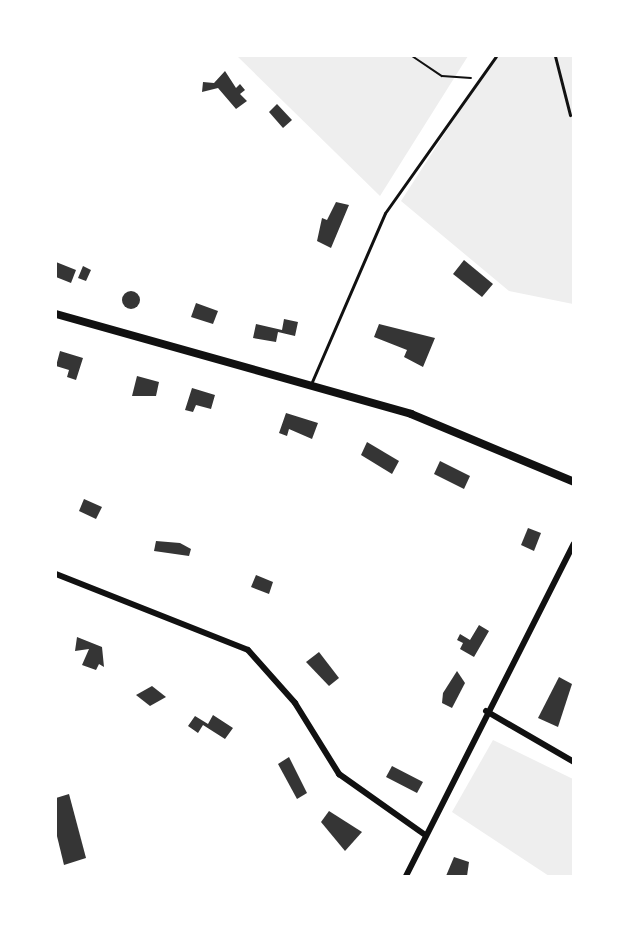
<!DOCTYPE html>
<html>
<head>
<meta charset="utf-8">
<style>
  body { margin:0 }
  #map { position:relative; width:629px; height:932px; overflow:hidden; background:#fff; font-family:Poppins,sans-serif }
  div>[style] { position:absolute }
  .green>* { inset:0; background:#eee }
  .building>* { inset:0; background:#353535 }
  .round { border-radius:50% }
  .path>* { height:2px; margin:-1px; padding:0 1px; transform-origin:1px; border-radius:1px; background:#111 }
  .service>* { height:3px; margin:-1.5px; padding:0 1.5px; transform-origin:1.5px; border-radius:1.5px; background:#111 }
  .minor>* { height:6px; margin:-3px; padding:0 3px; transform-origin:3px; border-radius:3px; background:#111 }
  .tertiary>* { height:8px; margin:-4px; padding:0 4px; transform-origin:4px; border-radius:4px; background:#111 }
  span { translate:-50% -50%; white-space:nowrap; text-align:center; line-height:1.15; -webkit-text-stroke:6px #fff; paint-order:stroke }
  .frame { position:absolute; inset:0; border:57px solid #fff; pointer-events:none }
</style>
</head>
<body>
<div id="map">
  <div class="green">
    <i style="clip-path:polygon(237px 56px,468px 56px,380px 196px)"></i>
    <i style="clip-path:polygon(495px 56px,573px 56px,573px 304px,509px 291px,401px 201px)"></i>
    <i style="clip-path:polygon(493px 740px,573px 779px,573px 876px,549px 876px,452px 812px)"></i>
  </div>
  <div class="building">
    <i style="clip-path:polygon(225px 71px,236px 88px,240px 84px,245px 90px,240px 94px,247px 101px,236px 109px,218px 88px,202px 92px,203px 82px,214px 83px)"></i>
    <i style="clip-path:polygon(277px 104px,292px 120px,283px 128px,269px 112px)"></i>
    <i style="clip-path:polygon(336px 202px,349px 205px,331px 248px,317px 241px,322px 218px,327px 220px)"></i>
    <i style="clip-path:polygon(464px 260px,493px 284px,482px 297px,453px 274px)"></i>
    <i style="clip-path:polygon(56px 262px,76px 270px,71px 283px,56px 277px)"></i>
    <i style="clip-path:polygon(83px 266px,91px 270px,86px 281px,78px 278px)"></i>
    <i class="round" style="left:122px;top:291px;width:18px;height:18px"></i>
    <i style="clip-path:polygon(196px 303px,218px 311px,213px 324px,191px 317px)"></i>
    <i style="clip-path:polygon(284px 319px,298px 322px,295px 336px,278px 332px,276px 342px,253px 338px,256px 324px,282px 330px)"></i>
    <i style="clip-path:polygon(379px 324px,435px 338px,423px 367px,404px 357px,407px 350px,374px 337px)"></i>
    <i style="clip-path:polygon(60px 351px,83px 358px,76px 380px,67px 377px,69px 370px,56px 366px)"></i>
    <i style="clip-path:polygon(137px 376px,159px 382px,156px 396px,132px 396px)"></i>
    <i style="clip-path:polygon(192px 388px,215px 395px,211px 409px,196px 405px,193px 412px,185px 410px)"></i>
    <i style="clip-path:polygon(286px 413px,318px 423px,312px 439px,289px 429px,287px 436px,279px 433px)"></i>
    <i style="clip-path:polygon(367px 442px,399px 461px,392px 474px,361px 455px)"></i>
    <i style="clip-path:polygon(440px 461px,470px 476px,464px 489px,434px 474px)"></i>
    <i style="clip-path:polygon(84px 499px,102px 507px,96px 519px,79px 511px)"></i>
    <i style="clip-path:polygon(528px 528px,541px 533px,534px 551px,521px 545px)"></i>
    <i style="clip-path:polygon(156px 541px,180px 543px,191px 549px,189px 556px,154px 551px)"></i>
    <i style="clip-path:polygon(256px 575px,273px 582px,269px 594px,251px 587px)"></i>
    <i style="clip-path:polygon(479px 625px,489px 631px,474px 657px,460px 649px,463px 643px,457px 640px,460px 634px,470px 640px)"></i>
    <i style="clip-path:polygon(77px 637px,102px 647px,104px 667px,99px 664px,96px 670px,82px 665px,89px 649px,75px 651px)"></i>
    <i style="clip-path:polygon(319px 652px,339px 678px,329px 686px,306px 662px)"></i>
    <i style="clip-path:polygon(457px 671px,465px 683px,452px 708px,442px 703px,443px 693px)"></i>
    <i style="clip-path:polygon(559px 677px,572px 684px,558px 727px,538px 718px)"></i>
    <i style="clip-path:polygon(152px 686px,166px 697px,150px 706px,136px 695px)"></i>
    <i style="clip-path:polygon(213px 715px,233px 728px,225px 739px,203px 725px,198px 733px,188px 726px,195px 716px,208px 724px)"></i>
    <i style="clip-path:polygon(289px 757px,307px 793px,297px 799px,278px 764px)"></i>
    <i style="clip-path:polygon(392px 766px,423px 782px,417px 793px,386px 777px)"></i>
    <i style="clip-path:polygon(69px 794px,86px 858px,64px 865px,56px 832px,56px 798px)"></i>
    <i style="clip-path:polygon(329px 811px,362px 832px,345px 851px,321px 822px)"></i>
    <i style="clip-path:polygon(454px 857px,469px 862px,467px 876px,446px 876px)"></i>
  </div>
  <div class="path">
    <i style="left:412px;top:56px;width:36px;rotate:34deg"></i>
    <i style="left:442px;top:76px;width:29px;rotate:4deg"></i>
  </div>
  <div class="service">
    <i style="left:555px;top:56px;width:61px;rotate:75.7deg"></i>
    <i style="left:311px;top:384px;width:186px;rotate:-66.6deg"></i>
    <i style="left:385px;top:213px;width:192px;rotate:-54.7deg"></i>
  </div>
  <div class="minor">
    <i style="left:56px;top:574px;width:206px;rotate:21.6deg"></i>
    <i style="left:248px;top:650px;width:71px;rotate:48.4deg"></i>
    <i style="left:295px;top:703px;width:84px;rotate:58.2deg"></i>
    <i style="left:339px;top:774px;width:105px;rotate:35.3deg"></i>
    <i style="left:486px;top:711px;width:102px;rotate:30.1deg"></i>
    <i style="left:406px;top:876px;width:372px;rotate:-63.2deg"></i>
  </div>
  <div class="tertiary">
    <i style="left:56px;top:314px;width:369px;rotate:15.7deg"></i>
    <i style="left:411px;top:414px;width:177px;rotate:22.6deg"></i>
  </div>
  <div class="frame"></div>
</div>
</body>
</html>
